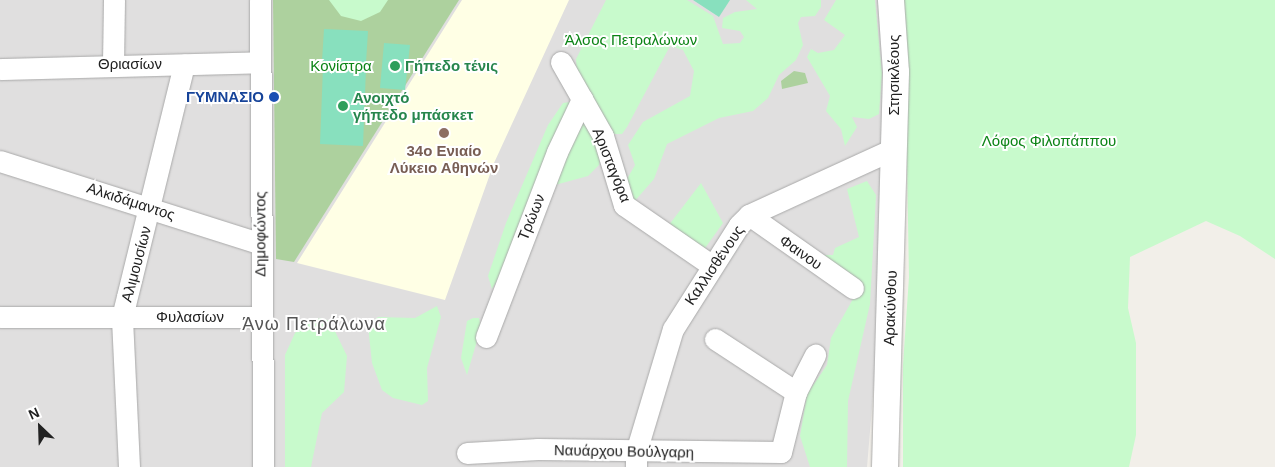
<!DOCTYPE html>
<html>
<head>
<meta charset="utf-8">
<style>
  body { margin:0 }
  #map { position:relative; width:1275px; height:467px; overflow:hidden; background:#f2efe9; font-family:Arial,sans-serif }
  div>[style] { position:absolute }
  .residential>* { inset:0; background:#e0dfdf }
  .education>* { inset:0; background:#ffffe5 }
  .forest>* { inset:0; background:#add19e }
  .park>* { inset:0; background:#c8facc }
  .pitch>* { inset:0; background:#88e0be }
  .roads { filter:drop-shadow(0 0 1px #a9a9a9) drop-shadow(0 0 1px #a9a9a9) }
  .minor>* { height:21px; margin:-10.5px; padding:0 10.5px; transform-origin:10.5px; border-radius:10.5px; background:#fff }
  .tertiary>* { height:26px; margin:-13px; padding:0 13px; transform-origin:13px; border-radius:13px; background:#fff }
  .dots>* { width:14px; height:14px; translate:-50% -50%; box-sizing:border-box; border:2px solid #fff; border-radius:50% }
  span { translate:-50% -50%; white-space:nowrap; text-align:center; line-height:1.15; -webkit-text-stroke:4px #fff; paint-order:stroke }
  .park-label { font-size:15px; color:#0c8416 }
  .street-label { font-size:15px; color:#222 }
  .leisure-label { font-size:15px; color:#27864d; font-weight:700 }
  .left { translate:0 -50%; text-align:left }
  .transit-label { font-size:15px; color:#164399; font-weight:700 }
  .right { translate:-100% -50%; text-align:right }
  .education-label { font-size:15px; color:#785e54; font-weight:700 }
  .quarter-label { font-size:18px; color:#555; letter-spacing:1px }
  .north { position:absolute; left:15px; top:402px; width:50px; height:50px; -webkit-text-stroke:4px #fff; paint-order:stroke; rotate:336deg; font-size:14px; font-weight:700; line-height:20px; text-align:center; color:#222 }
  .north::after { content:''; display:block; margin:auto; width:18px; height:22px; background:#222; clip-path:polygon(50% 0,100% 100%,50% 72%,0 100%) }
</style>
</head>
<body>
<div id="map">
  <div class="residential">
    <i style="clip-path:polygon(0 0,253px 0,254px 312px,0 314px)"></i>
    <i style="clip-path:polygon(267px 0,880px 0,886px 56px,878px 335px,867px 467px,270px 467px)"></i>
    <i style="clip-path:polygon(255px 319px,256px 467px,0 467px,0 321px)"></i>
  </div>
  <div class="education">
    <i style="clip-path:polygon(462px 0,569px 0,494px 163px,445px 300px,297px 263px)"></i>
  </div>
  <div class="forest">
    <i style="clip-path:polygon(273px 0,459px 0,294px 262px,276px 259px)"></i>
    <i style="clip-path:polygon(794px 71px,805px 73px,808px 83px,782px 89px,781px 81px)"></i>
  </div>
  <div class="park">
    <i style="clip-path:polygon(329px 0,388px 0,380px 12px,361px 21px,341px 16px)"></i>
    <i style="clip-path:polygon(606px 0,687px 0,713px 16px,723px 44px,740px 43px,744px 37px,740px 31px,722px 28px,723px 18px,735px 12px,757px 9px,746px 0,821px 0,821px 7px,815px 16px,801px 17px,798px 23px,803px 45px,796px 60px,779px 75px,768px 98px,753px 111px,719px 118px,667px 144px,654px 179px,633px 203px,627px 179px,635px 165px,628px 145px,643px 122px,690px 96px,694px 71px,683px 50px,670px 46px,627px 127px,622px 134px,610px 134px,577px 75px,576px 59px)"></i>
    <i style="clip-path:polygon(836px 0,875px 0,882px 74px,879px 114px,869px 119px,852px 117px,857px 127px,845px 146px,841px 129px,826px 111px,830px 96px,807px 57px,811px 49px,818px 53px,834px 50px,845px 35px,824px 20px)"></i>
    <i style="clip-path:polygon(904px 0,1275px 0,1275px 259px,1240px 236px,1206px 221px,1130px 257px,1128px 308px,1136px 343px,1136px 435px,1129px 467px,903px 467px,903px 365px,909px 277px)"></i>
    <i style="clip-path:polygon(570px 102px,582px 113px,601px 156px,599px 165px,588px 176px,555px 185px,492px 289px,488px 276px,506px 223px,548px 125px,563px 103px)"></i>
    <i style="clip-path:polygon(867px 181px,876px 195px,870px 304px,848px 401px,847px 467px,810px 467px,800px 436px,807px 394px,827px 365px,831px 338px,858px 290px,823px 255px,833px 255px,835px 248px,859px 237px,847px 189px)"></i>
    <i style="clip-path:polygon(701px 183px,723px 223px,698px 258px,662px 234px)"></i>
    <i style="clip-path:polygon(437px 306px,441px 317px,427px 368px,428px 401px,422px 405px,393px 398px,382px 390px,372px 363px,368px 326px,378px 317px,415px 318px)"></i>
    <i style="clip-path:polygon(321px 318px,330px 321px,347px 356px,344px 392px,322px 413px,311px 467px,285px 467px,285px 355px,295px 333px,307px 322px)"></i>
    <i style="clip-path:polygon(473px 318px,479px 318px,481px 327px,467px 375px,461px 358px,467px 321px)"></i>
  </div>
  <div class="pitch">
    <i style="clip-path:polygon(693px 0,730px 0,719px 17px)"></i>
    <i style="clip-path:polygon(324px 29px,368px 31px,366px 63px,322px 61px)"></i>
    <i style="clip-path:polygon(384px 43px,410px 45px,405px 90px,380px 88px)"></i>
    <i style="clip-path:polygon(323px 67px,366px 68px,363px 146px,320px 144px)"></i>
  </div>
  <div class="roads">
    <div class="minor">
      <i style="left:260px;top:0;width:467px;rotate:89.6deg"></i>
      <i style="left:561px;top:62px;width:85px;rotate:60.4deg"></i>
      <i style="left:603px;top:136px;width:72px;rotate:73.1deg"></i>
      <i style="left:624px;top:205px;width:106px;rotate:34.6deg"></i>
      <i style="left:113px;top:64px;width:64px;rotate:-89.1deg"></i>
      <i style="left:0;top:69px;width:260px;rotate:-1.5deg"></i>
      <i style="left:0;top:161px;width:274px;rotate:17.6deg"></i>
      <i style="left:749px;top:215px;width:127px;rotate:35.1deg"></i>
      <i style="left:0;top:317px;width:260px"></i>
      <i style="left:486px;top:337px;width:198px;rotate:-69deg"></i>
      <i style="left:557px;top:152px;width:59px;rotate:-64.7deg"></i>
      <i style="left:715px;top:339px;width:97px;rotate:33.2deg"></i>
      <i style="left:467px;top:453px;width:71px;rotate:-3.2deg"></i>
      <i style="left:538px;top:449px;width:243px;rotate:0.7deg"></i>
      <i style="left:781px;top:452px;width:62px;rotate:-76deg"></i>
      <i style="left:796px;top:392px;width:42px;rotate:-62.8deg"></i>
      <i style="left:129px;top:467px;width:150px;rotate:-92.7deg"></i>
      <i style="left:122px;top:317px;width:260px;rotate:-76.2deg"></i>
      <i style="left:636px;top:467px;width:15px;rotate:-90deg"></i>
      <i style="left:636px;top:452px;width:128px;rotate:-73.3deg"></i>
      <i style="left:673px;top:329px;width:123px;rotate:-57.6deg"></i>
      <i style="left:739px;top:225px;width:14px;rotate:-45deg"></i>
      <i style="left:749px;top:215px;width:158px;rotate:-24.6deg"></i>
    </div>
    <div class="tertiary">
      <i style="left:885px;top:467px;width:395px;rotate:-88.4deg"></i>
      <i style="left:896px;top:72px;width:72px;rotate:-94deg"></i>
    </div>
  </div>
  <div class="dots">
    <i style="left:395px;top:66px;background:#2e9e5b"></i>
    <i style="left:274px;top:97px;background:#1a4fb4"></i>
    <i style="left:343px;top:106px;background:#2e9e5b"></i>
    <i style="left:444px;top:133px;background:#8d6e63"></i>
  </div>
  <div class="park-label">
    <span style="left:631px;top:40px">Άλσος Πετραλώνων</span>
    <span style="left:341px;top:66px">Κονίστρα</span>
    <span style="left:1049px;top:141px">Λόφος Φιλοπάππου</span>
  </div>
  <div class="street-label">
    <span style="left:130px;top:64px">Θριασίων</span>
    <span style="left:894px;top:75px;rotate:-90deg">Στησικλέους</span>
    <span style="left:612px;top:165px;rotate:68deg">Αρισταγόρα</span>
    <span style="left:131px;top:201px;rotate:18deg">Αλκιδάμαντος</span>
    <span style="left:531px;top:217px;rotate:-68deg">Τρώων</span>
    <span style="left:260px;top:234px;rotate:-90deg">Δημοφώντος</span>
    <span style="left:801px;top:252px;rotate:35deg">Φαινου</span>
    <span style="left:136px;top:264px;rotate:-75deg">Αλιμουσίων</span>
    <span style="left:714px;top:265px;rotate:-56deg">Καλλισθένους</span>
    <span style="left:890px;top:308px;rotate:-88deg">Αρακύνθου</span>
    <span style="left:190px;top:317px">Φυλασίων</span>
    <span style="left:624px;top:451px;rotate:1deg">Ναυάρχου Βούλγαρη</span>
  </div>
  <div class="leisure-label">
    <span class="left" style="left:405px;top:66px">Γήπεδο τένις</span>
    <span class="left" style="left:353px;top:106px">Ανοιχτό<br>γήπεδο μπάσκετ</span>
  </div>
  <div class="transit-label">
    <span class="right" style="left:264px;top:97px">ΓΥΜΝΑΣΙΟ</span>
  </div>
  <div class="education-label">
    <span style="left:444px;top:159px">34ο Ενιαίο<br>Λύκειο Αθηνών</span>
  </div>
  <div class="quarter-label">
    <span style="left:314px;top:324px">Άνω Πετράλωνα</span>
  </div>
  <div class="north">N</div>
</div>
</body>
</html>
